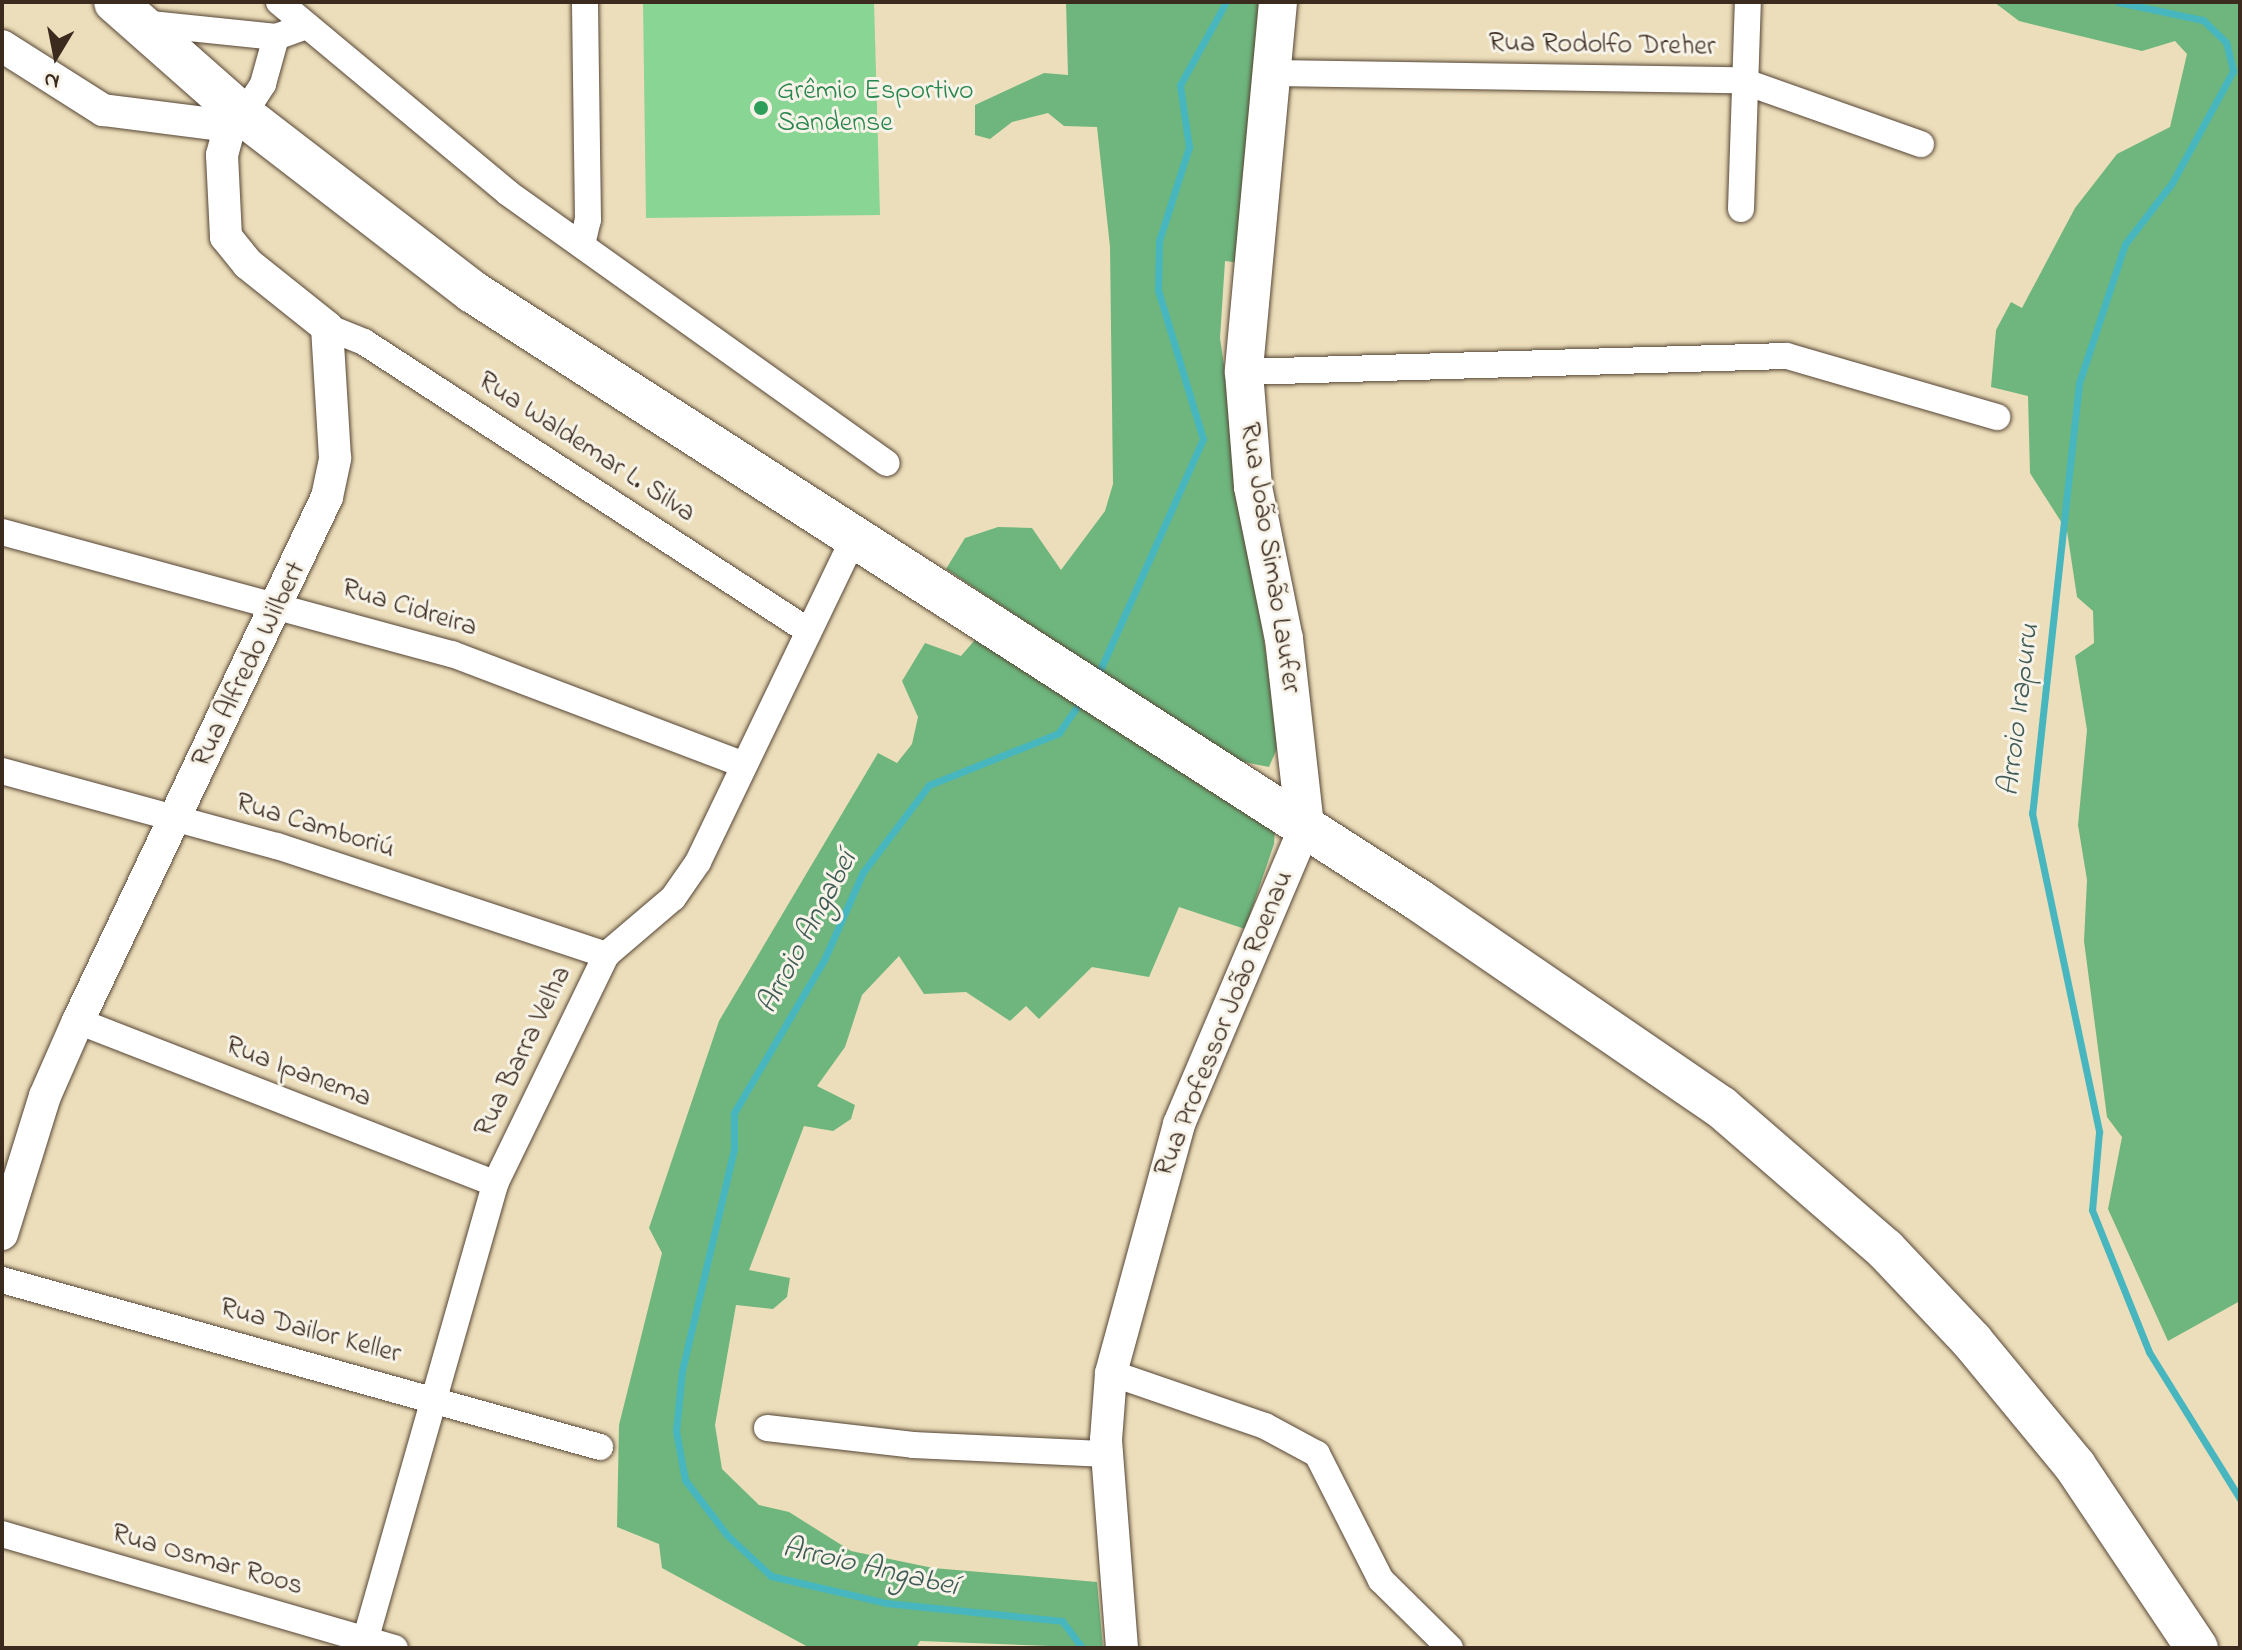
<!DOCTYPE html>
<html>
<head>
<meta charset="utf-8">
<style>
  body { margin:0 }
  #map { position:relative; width:2242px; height:1650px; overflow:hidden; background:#ecdeba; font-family:"Indie Flower",sans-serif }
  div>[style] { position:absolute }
  .green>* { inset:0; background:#88d594 }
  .forest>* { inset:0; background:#6eb67e }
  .stream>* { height:7px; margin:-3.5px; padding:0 3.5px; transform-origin:3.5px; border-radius:3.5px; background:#47b6be }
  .roads { filter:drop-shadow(0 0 2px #564535) drop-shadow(0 0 2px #564535) }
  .minor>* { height:26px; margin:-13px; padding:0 13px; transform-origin:13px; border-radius:13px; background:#fff }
  .tertiary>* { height:32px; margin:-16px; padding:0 16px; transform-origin:16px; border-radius:16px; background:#fff }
  .secondary>* { height:38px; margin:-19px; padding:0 19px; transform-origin:19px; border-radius:19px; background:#fff }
  .primary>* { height:42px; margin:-21px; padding:0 21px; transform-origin:21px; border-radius:21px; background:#fff }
  .dots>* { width:22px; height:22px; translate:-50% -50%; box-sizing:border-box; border:4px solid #f7f3e8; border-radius:50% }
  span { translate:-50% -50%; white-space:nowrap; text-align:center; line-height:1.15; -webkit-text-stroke:6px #f7f3e8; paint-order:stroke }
  .street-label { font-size:28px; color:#3b2a1e }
  .leisure-label { font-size:28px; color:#27864d }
  .left { translate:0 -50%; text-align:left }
  .water-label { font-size:30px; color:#3f5b56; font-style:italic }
  .frame { position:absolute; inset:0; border:4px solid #3b2a1e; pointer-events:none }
  .north { position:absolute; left:16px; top:16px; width:80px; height:80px; -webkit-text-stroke:6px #f7f3e8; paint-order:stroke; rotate:190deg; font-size:22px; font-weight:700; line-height:32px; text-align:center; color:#3b2a1e }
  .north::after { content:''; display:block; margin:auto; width:28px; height:36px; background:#3b2a1e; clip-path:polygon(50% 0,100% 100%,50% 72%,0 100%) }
</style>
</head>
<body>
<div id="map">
  <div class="green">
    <i style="clip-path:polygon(643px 2px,874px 2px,880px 215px,646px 218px)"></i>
  </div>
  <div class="forest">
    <i style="clip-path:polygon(1066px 2px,1264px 2px,1241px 263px,1225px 261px,1220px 338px,1279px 744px,1269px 767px,1234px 760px,946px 569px,965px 538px,998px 527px,1032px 528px,1061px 570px,1105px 511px,1113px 484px,1110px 247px,1097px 127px,1064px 126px,1048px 113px,1012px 122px,990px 139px,975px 135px,975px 105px,1044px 73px,1068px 75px)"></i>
    <i style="clip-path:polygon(1994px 2px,2240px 2px,2240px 1301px,2168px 1341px,2108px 1209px,2122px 1137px,2107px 1117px,2084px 941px,2087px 880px,2078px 825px,2087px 730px,2075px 656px,2094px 643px,2093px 611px,2077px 597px,2067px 531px,2030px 473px,2028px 396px,1991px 387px,1996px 330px,2011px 302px,2022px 308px,2075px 208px,2117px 154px,2170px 127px,2187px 54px,2175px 41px,2142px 51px,2019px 21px)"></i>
    <i style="clip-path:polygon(981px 633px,1275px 827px,1274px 844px,1245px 929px,1179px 907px,1149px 977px,1092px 967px,1039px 1019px,1026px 1006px,1010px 1021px,966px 992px,924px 994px,899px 956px,862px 995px,845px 1047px,817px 1086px,855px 1105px,851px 1119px,833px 1131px,804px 1126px,749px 1270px,790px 1278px,787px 1297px,773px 1309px,736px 1305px,715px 1425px,722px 1469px,759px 1505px,789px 1512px,851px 1551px,933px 1568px,1097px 1582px,1103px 1648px,920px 1641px,916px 1648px,810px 1648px,662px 1568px,659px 1544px,617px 1527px,619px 1425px,662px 1253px,649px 1228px,719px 1021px,878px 753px,897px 763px,912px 744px,918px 717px,902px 681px,925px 643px,961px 656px)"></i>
  </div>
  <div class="stream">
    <i style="left:2118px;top:2px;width:87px;rotate:12deg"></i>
    <i style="left:2203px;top:20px;width:32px;rotate:44deg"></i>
    <i style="left:2226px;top:42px;width:30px;rotate:76deg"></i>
    <i style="left:2233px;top:71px;width:128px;rotate:118.6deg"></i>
    <i style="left:2172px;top:183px;width:77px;rotate:127.6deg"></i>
    <i style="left:2125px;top:244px;width:146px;rotate:108.3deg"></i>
    <i style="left:2079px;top:383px;width:433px;rotate:96.2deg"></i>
    <i style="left:2032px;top:813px;width:326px;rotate:78.1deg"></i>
    <i style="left:2099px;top:1132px;width:78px;rotate:95.1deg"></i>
    <i style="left:2092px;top:1210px;width:153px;rotate:68.1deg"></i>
    <i style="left:2149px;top:1352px;width:173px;rotate:58.2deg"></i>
    <i style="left:1097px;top:677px;width:261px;rotate:-66deg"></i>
    <i style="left:1203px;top:439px;width:156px;rotate:-106.8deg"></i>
    <i style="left:1158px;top:290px;width:49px;rotate:-88.8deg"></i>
    <i style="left:1159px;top:241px;width:99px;rotate:-72.3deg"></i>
    <i style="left:1189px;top:147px;width:63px;rotate:-98.3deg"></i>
    <i style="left:1180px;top:85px;width:95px;rotate:-61deg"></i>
    <i style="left:1081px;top:701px;width:39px;rotate:125deg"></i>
    <i style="left:1059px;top:733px;width:140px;rotate:158.2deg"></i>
    <i style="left:929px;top:785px;width:109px;rotate:127.2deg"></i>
    <i style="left:863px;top:872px;width:96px;rotate:113.9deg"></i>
    <i style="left:824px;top:960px;width:178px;rotate:120.5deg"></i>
    <i style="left:734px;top:1113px;width:36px;rotate:90deg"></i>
    <i style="left:734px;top:1149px;width:228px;rotate:103.2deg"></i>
    <i style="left:682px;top:1371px;width:60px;rotate:95.7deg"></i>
    <i style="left:676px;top:1431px;width:50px;rotate:79.6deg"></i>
    <i style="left:685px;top:1480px;width:69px;rotate:52.6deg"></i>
    <i style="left:727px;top:1535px;width:60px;rotate:43deg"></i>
    <i style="left:771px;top:1576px;width:118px;rotate:13.2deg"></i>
    <i style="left:886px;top:1603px;width:177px;rotate:5.8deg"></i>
    <i style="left:1062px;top:1621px;width:34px;rotate:53deg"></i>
  </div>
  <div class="roads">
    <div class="minor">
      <i style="left:279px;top:2px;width:298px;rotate:39.8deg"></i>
      <i style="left:508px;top:193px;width:465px;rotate:35.5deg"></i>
      <i style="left:141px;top:23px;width:136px;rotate:5.9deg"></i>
      <i style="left:276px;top:37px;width:33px;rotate:-20deg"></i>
      <i style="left:1271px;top:73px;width:469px;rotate:0.9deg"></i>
      <i style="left:1740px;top:80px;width:192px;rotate:19.5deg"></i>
      <i style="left:243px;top:115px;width:37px;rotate:-57deg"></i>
      <i style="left:263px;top:84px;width:49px;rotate:-74.5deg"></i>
      <i style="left:1741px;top:209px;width:207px;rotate:-88.1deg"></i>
      <i style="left:582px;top:245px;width:26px;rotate:-77deg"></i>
      <i style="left:588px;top:220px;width:218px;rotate:-90.8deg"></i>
      <i style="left:327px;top:327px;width:40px;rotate:22deg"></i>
      <i style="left:364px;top:342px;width:528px;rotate:33.03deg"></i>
      <i style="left:1244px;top:372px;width:543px;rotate:-1.69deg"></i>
      <i style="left:1787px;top:356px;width:219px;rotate:16.2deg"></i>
      <i style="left:2px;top:532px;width:466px;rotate:15.2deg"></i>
      <i style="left:452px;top:654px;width:310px;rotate:20.8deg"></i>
      <i style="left:2px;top:771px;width:285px;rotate:15.3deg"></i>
      <i style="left:277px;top:846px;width:347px;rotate:18.3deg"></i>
      <i style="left:78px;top:1021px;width:448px;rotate:21.3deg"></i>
      <i style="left:2px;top:1280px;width:621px;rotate:15.6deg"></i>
      <i style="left:1111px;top:1373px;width:163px;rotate:19deg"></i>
      <i style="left:1265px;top:1426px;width:59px;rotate:28.3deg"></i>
      <i style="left:1317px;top:1454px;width:141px;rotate:63.1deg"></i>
      <i style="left:1381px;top:1580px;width:97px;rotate:44.6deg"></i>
      <i style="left:767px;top:1428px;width:147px;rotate:6.6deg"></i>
      <i style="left:913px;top:1445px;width:194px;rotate:2.7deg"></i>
      <i style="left:2px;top:1534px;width:409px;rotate:16.2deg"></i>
      <i style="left:363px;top:1648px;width:482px;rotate:-74.1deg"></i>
      <i style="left:495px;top:1184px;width:254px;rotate:-64.1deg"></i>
      <i style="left:606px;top:955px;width:88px;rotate:-40.4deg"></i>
      <i style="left:673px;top:898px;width:44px;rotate:-55.2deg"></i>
      <i style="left:698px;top:862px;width:360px;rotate:-64.3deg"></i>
    </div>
    <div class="tertiary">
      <i style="left:2px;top:46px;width:120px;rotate:32.4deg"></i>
      <i style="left:103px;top:110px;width:128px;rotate:7.2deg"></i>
      <i style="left:2px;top:1234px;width:145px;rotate:-72.7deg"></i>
      <i style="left:45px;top:1096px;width:82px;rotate:-66.3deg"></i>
      <i style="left:78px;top:1021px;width:580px;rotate:-64.58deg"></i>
      <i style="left:327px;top:497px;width:40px;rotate:-78deg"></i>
      <i style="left:335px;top:458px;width:131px;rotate:-93.5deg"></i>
      <i style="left:327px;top:327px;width:101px;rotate:-141.4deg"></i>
      <i style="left:248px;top:264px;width:35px;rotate:-129deg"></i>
      <i style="left:226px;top:237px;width:82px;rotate:-92.8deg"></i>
      <i style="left:222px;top:155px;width:30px;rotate:-75deg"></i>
      <i style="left:230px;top:126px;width:17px;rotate:-40deg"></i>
      <i style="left:1122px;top:1648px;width:209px;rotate:-94.4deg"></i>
      <i style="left:1106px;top:1440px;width:67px;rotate:-85.7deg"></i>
      <i style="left:1111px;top:1373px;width:258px;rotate:-74.7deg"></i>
      <i style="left:1179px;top:1124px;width:323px;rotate:-67deg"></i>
    </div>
    <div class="secondary">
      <i style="left:1278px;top:2px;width:372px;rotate:95.3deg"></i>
      <i style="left:1244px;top:372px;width:115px;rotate:85.5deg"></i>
      <i style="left:1253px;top:487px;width:155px;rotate:78.5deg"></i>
      <i style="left:1284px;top:639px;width:189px;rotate:83.6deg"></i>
    </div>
    <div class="primary">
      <i style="left:115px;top:2px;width:171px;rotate:41.4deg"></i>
      <i style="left:243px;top:115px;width:290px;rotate:37.6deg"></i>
      <i style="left:473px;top:292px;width:1126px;rotate:32.74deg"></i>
      <i style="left:1420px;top:901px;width:365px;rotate:34.4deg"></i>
      <i style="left:1721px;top:1107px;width:217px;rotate:40.9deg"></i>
      <i style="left:1885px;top:1249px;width:127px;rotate:46.6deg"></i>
      <i style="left:1972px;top:1341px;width:162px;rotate:50.5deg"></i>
      <i style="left:2075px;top:1466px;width:219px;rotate:56.2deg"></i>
    </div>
  </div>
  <div class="dots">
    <i style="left:761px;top:108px;background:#2e9e5b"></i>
  </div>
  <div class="street-label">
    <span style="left:1602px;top:46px;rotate:1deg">Rua Rodolfo Dreher</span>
    <span style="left:586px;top:448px;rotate:33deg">Rua Waldemar L. Silva</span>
    <span style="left:1269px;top:558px;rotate:81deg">Rua João Simão Laufer</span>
    <span style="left:409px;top:609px;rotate:17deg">Rua Cidreira</span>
    <span style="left:250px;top:665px;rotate:-64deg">Rua Alfredo Wilbert</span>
    <span style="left:315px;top:827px;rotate:17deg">Rua Camboriú</span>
    <span style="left:1225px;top:1024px;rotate:-68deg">Rua Professor João Roenau</span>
    <span style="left:524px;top:1052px;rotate:-64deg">Rua Barra Velha</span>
    <span style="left:298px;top:1073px;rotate:21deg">Rua Ipanema</span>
    <span style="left:310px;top:1332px;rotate:15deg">Rua Dailor Keller</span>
    <span style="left:207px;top:1561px;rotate:16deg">Rua Osmar Roos</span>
  </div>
  <div class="leisure-label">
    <span class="left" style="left:777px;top:108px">Grêmio Esportivo<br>Sandense</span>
  </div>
  <div class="water-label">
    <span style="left:2020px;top:710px;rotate:-83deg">Arroio Irapuru</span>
    <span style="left:808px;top:933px;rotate:-62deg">Arroio Angabeí</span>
    <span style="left:870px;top:1568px;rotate:13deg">Arroio Angabeí</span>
  </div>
  <div class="frame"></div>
  <div class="north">N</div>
</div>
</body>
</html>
